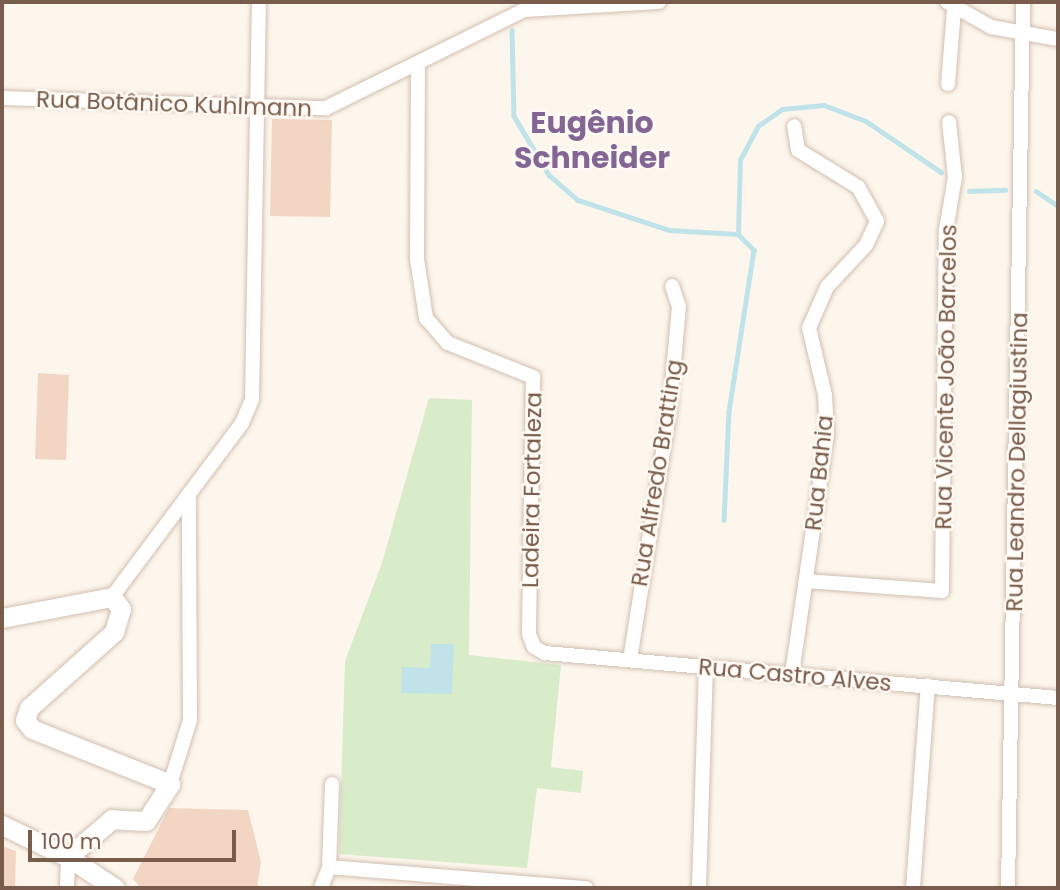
<!DOCTYPE html>
<html>
<head>
<meta charset="utf-8">
<style>
  body { margin:0 }
  #map { position:relative; width:1060px; height:890px; overflow:hidden; background:#fdf6ec; font-family:Poppins,sans-serif }
  div>[style] { position:absolute }
  .green>* { inset:0; background:#d8ecc9 }
  .water>* { inset:0; background:#bfe3e8 }
  .stream>* { height:4.5px; margin:-2.25px; padding:0 2.25px; transform-origin:2.25px; border-radius:2.25px; background:#bfe3e8 }
  .building>* { inset:0; background:#f3d5c3 }
  .roads { filter:drop-shadow(0 0 2px #d1beb0) drop-shadow(0 0 2px #d1beb0) }
  .street>* { height:14px; margin:-7px; padding:0 7px; transform-origin:7px; border-radius:7px; background:#fff }
  .secondary>* { height:19px; margin:-9.5px; padding:0 9.5px; transform-origin:9.5px; border-radius:9.5px; background:#fff }
  span { translate:-50% -50%; white-space:nowrap; text-align:center; line-height:1.15; -webkit-text-stroke:5px #fffaf3; paint-order:stroke }
  .street-label { font-size:23px; color:#7a5c4d }
  .district-label { font-size:30px; color:#846695; font-weight:700 }
  .frame { position:absolute; inset:0; border:4px solid #7a5c4d; pointer-events:none }
  .scale { position:absolute; left:28px; top:830px; width:208px; height:32px; box-sizing:border-box; border:4px solid #7a5c4d; border-top:0; padding-left:9px; font-size:21px; line-height:24px; white-space:nowrap; color:#7a5c4d; -webkit-text-stroke:5px #fffaf3; paint-order:stroke }
</style>
</head>
<body>
<div id="map">
  <div class="green">
    <i style="clip-path:polygon(429px 398px,472px 400px,469px 655px,561px 665px,551px 767px,583px 771px,581px 793px,537px 788px,527px 868px,339px 854px,345px 661px,382px 563px)"></i>
  </div>
  <div class="water">
    <i style="clip-path:polygon(431px 644px,454px 644px,452px 694px,401px 693px,402px 667px,430px 668px)"></i>
  </div>
  <div class="stream">
    <i style="left:512px;top:30px;width:86px;rotate:88.7deg"></i>
    <i style="left:514px;top:116px;width:69px;rotate:59.3deg"></i>
    <i style="left:549px;top:175px;width:38px;rotate:41deg"></i>
    <i style="left:578px;top:200px;width:96px;rotate:18.2deg"></i>
    <i style="left:669px;top:230px;width:69px;rotate:3.3deg"></i>
    <i style="left:738px;top:234px;width:23px;rotate:45deg"></i>
    <i style="left:754px;top:250px;width:163px;rotate:98.8deg"></i>
    <i style="left:729px;top:411px;width:109px;rotate:92.6deg"></i>
    <i style="left:969px;top:191px;width:36px;rotate:-2deg"></i>
    <i style="left:1036px;top:191px;width:27px;rotate:34deg"></i>
    <i style="left:738px;top:234px;width:74px;rotate:-88.5deg"></i>
    <i style="left:740px;top:160px;width:38px;rotate:-62deg"></i>
    <i style="left:758px;top:126px;width:29px;rotate:-35deg"></i>
    <i style="left:782px;top:109px;width:42px;rotate:-5.4deg"></i>
    <i style="left:824px;top:105px;width:45px;rotate:20.9deg"></i>
    <i style="left:866px;top:121px;width:91px;rotate:34.2deg"></i>
  </div>
  <div class="building">
    <i style="clip-path:polygon(272px 119px,332px 120px,330px 217px,270px 216px)"></i>
    <i style="clip-path:polygon(38px 373px,69px 375px,66px 460px,35px 459px)"></i>
    <i style="clip-path:polygon(169px 808px,248px 810px,261px 862px,257px 888px,141px 888px,133px 879px)"></i>
    <i style="clip-path:polygon(2px 846px,16px 851px,15px 888px,2px 888px)"></i>
  </div>
  <div class="roads">
    <div class="street">
      <i style="left:947px;top:2px;width:51px;rotate:29.6deg"></i>
      <i style="left:991px;top:27px;width:68px;rotate:10.2deg"></i>
      <i style="left:418px;top:63px;width:196px;rotate:90.3deg"></i>
      <i style="left:417px;top:259px;width:60px;rotate:81.3deg"></i>
      <i style="left:426px;top:318px;width:33px;rotate:49deg"></i>
      <i style="left:448px;top:343px;width:92px;rotate:21.8deg"></i>
      <i style="left:533px;top:377px;width:257px;rotate:90.9deg"></i>
      <i style="left:529px;top:634px;width:14px;rotate:69deg"></i>
      <i style="left:534px;top:647px;width:13px;rotate:29deg"></i>
      <i style="left:545px;top:653px;width:515px;rotate:5.01deg"></i>
      <i style="left:948px;top:84px;width:75px;rotate:-85.4deg"></i>
      <i style="left:2px;top:98px;width:324px;rotate:1.8deg"></i>
      <i style="left:326px;top:108px;width:221px;rotate:-26.3deg"></i>
      <i style="left:524px;top:10px;width:135px;rotate:-3.4deg"></i>
      <i style="left:806px;top:581px;width:136px;rotate:4.2deg"></i>
      <i style="left:942px;top:591px;width:361px;rotate:-89.4deg"></i>
      <i style="left:946px;top:230px;width:54px;rotate:-80.4deg"></i>
      <i style="left:955px;top:177px;width:55px;rotate:-96.2deg"></i>
      <i style="left:112px;top:597px;width:217px;rotate:-53.2deg"></i>
      <i style="left:242px;top:423px;width:26px;rotate:-67deg"></i>
      <i style="left:252px;top:399px;width:397px;rotate:-89deg"></i>
      <i style="left:630px;top:660px;width:256px;rotate:-81deg"></i>
      <i style="left:670px;top:407px;width:100px;rotate:-84.9deg"></i>
      <i style="left:679px;top:307px;width:22px;rotate:-108deg"></i>
      <i style="left:792px;top:674px;width:244px;rotate:-81.7deg"></i>
      <i style="left:827px;top:433px;width:38px;rotate:-93deg"></i>
      <i style="left:825px;top:395px;width:69px;rotate:-103.4deg"></i>
      <i style="left:809px;top:328px;width:45px;rotate:-66.3deg"></i>
      <i style="left:827px;top:287px;width:57px;rotate:-47.1deg"></i>
      <i style="left:866px;top:245px;width:26px;rotate:-65deg"></i>
      <i style="left:877px;top:221px;width:39px;rotate:-119deg"></i>
      <i style="left:858px;top:187px;width:70px;rotate:-148.3deg"></i>
      <i style="left:798px;top:150px;width:24px;rotate:-99deg"></i>
      <i style="left:170px;top:784px;width:67px;rotate:-72.6deg"></i>
      <i style="left:190px;top:720px;width:226px;rotate:-90.3deg"></i>
      <i style="left:329px;top:867px;width:258px;rotate:4.7deg"></i>
      <i style="left:67px;top:888px;width:31px;rotate:-88deg"></i>
      <i style="left:321px;top:888px;width:22px;rotate:-69deg"></i>
      <i style="left:329px;top:867px;width:83px;rotate:-87.9deg"></i>
      <i style="left:699px;top:888px;width:221px;rotate:-88.2deg"></i>
      <i style="left:913px;top:888px;width:203px;rotate:-85.8deg"></i>
      <i style="left:1008px;top:888px;width:886px;rotate:-89.03deg"></i>
    </div>
    <div class="secondary">
      <i style="left:2px;top:618px;width:112px;rotate:-10.8deg"></i>
      <i style="left:112px;top:597px;width:15px;rotate:53deg"></i>
      <i style="left:121px;top:609px;width:24px;rotate:107deg"></i>
      <i style="left:114px;top:632px;width:114px;rotate:138.2deg"></i>
      <i style="left:29px;top:708px;width:13px;rotate:108deg"></i>
      <i style="left:25px;top:720px;width:11px;rotate:52deg"></i>
      <i style="left:32px;top:729px;width:149px;rotate:21.7deg"></i>
      <i style="left:170px;top:784px;width:44px;rotate:123deg"></i>
      <i style="left:146px;top:821px;width:34px;rotate:-177deg"></i>
      <i style="left:112px;top:819px;width:58px;rotate:139.2deg"></i>
      <i style="left:2px;top:825px;width:73px;rotate:25.9deg"></i>
      <i style="left:68px;top:857px;width:56px;rotate:33.4deg"></i>
    </div>
  </div>
  <div class="street-label">
    <span style="left:174px;top:104px;rotate:2deg">Rua Botânico Kuhlmann</span>
    <span style="left:946px;top:377px;rotate:-89deg">Rua Vicente João Barcelos</span>
    <span style="left:1017px;top:462px;rotate:-89deg">Rua Leandro Dellagiustina</span>
    <span style="left:657px;top:473px;rotate:-81deg">Rua Alfredo Bratting</span>
    <span style="left:819px;top:473px;rotate:-84deg">Rua Bahia</span>
    <span style="left:532px;top:490px;rotate:-89deg">Ladeira Fortaleza</span>
    <span style="left:795px;top:675px;rotate:5deg">Rua Castro Alves</span>
  </div>
  <div class="district-label">
    <span style="left:592px;top:140px">Eugênio<br>Schneider</span>
  </div>
  <div class="frame"></div>
  <div class="scale">100 m</div>
</div>
</body>
</html>
